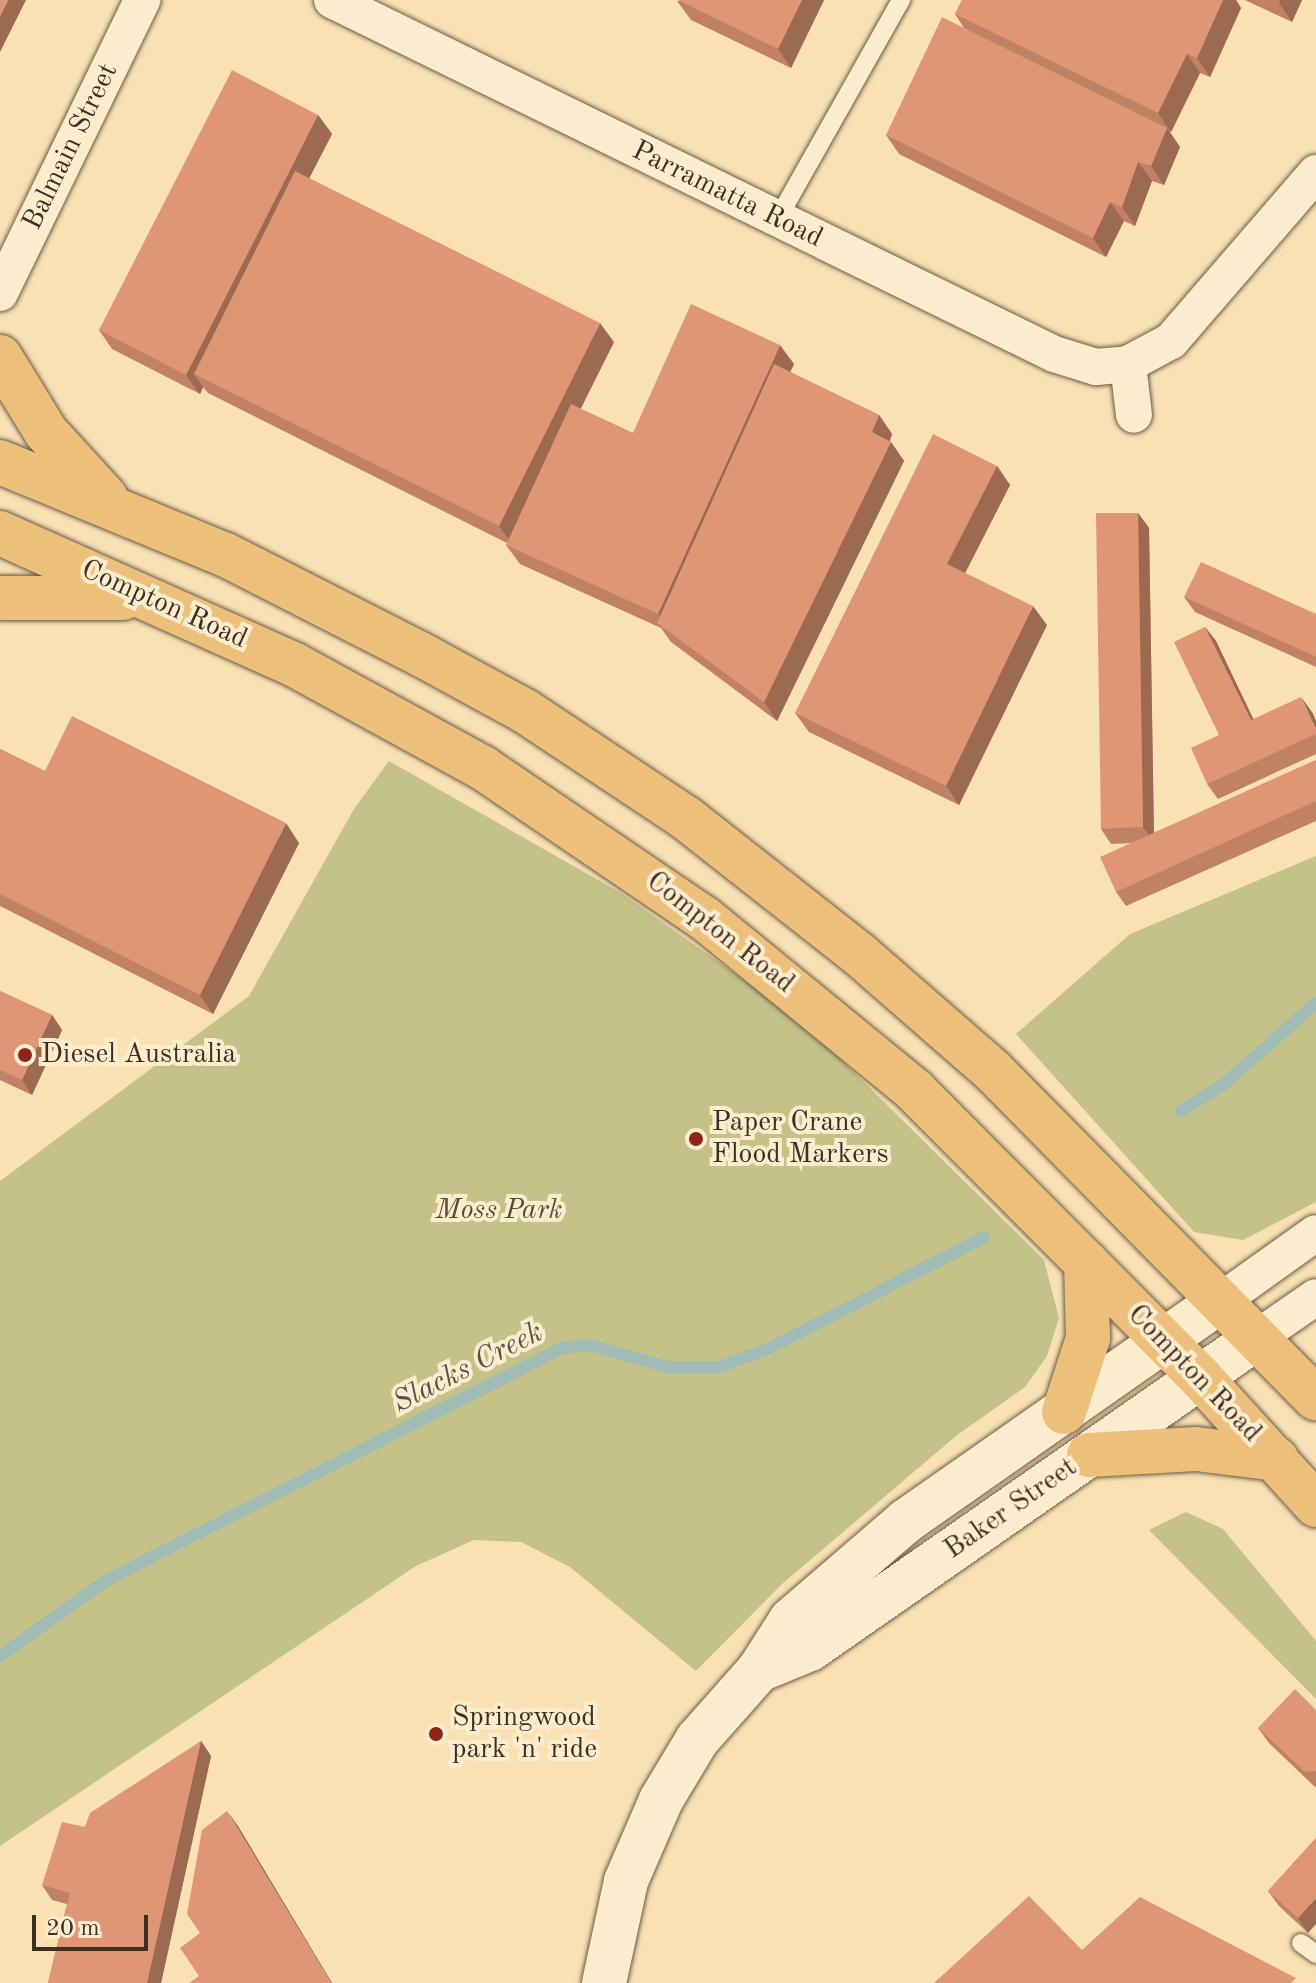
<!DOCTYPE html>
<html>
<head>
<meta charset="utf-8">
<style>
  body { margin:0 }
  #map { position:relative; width:1316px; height:1983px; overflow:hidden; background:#f9e1b4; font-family:"Old Standard TT",serif }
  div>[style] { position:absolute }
  .green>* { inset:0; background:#c4c189 }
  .stream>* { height:12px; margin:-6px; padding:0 6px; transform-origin:6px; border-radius:6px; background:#a1bbb6 }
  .roads { filter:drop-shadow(0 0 2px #6c5b46) drop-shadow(0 0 2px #6c5b46) }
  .lane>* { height:18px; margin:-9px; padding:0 9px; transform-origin:9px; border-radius:9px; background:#fbecce }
  .street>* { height:36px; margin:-18px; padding:0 18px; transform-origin:18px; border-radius:18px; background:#fbecce }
  .secondary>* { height:44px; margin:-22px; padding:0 22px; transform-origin:22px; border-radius:22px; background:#fbecce }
  .primary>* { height:44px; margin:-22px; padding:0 22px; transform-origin:22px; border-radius:22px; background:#ecc07a }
  .wall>* { inset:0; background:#c08164 }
  .shaded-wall>* { inset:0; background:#9c6951 }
  .building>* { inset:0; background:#df9674 }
  .dots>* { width:22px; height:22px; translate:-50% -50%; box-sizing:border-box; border:4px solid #fbecce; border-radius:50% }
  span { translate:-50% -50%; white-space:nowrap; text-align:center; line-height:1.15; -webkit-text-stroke:8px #fbecce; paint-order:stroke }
  .street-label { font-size:28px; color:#3d2e22 }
  .poi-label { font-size:28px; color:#3d2e22 }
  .left { translate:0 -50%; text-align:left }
  .park-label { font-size:28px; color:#584b37; font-style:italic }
  .water-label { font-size:30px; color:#565147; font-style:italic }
  .scale { position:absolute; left:32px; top:1915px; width:116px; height:36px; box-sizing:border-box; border:4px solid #3d2e22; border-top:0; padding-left:10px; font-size:24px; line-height:28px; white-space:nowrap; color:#3d2e22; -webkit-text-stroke:6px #fbecce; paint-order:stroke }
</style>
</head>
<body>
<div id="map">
  <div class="green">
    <i style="clip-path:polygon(389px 761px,621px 893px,802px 1021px,1044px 1260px,1059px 1318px,1047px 1356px,1025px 1387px,956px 1436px,782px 1584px,696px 1671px,570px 1567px,521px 1542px,474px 1540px,416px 1566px,0 1846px,0 1181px,249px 996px,354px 809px)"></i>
    <i style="clip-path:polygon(1316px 856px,1316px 1202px,1243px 1240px,1194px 1232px,1016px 1034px,1130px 934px)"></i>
    <i style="clip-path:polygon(1186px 1512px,1223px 1529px,1316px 1641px,1316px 1699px,1149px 1530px)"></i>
  </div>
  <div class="stream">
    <i style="left:1181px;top:1111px;width:51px;rotate:-32.1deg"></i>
    <i style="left:1224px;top:1084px;width:123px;rotate:-41.4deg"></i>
    <i style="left:0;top:1656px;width:129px;rotate:-35.5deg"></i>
    <i style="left:105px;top:1581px;width:513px;rotate:-27.01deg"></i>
    <i style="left:562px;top:1348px;width:28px;rotate:-6deg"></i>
    <i style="left:590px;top:1345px;width:80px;rotate:15.9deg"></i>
    <i style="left:667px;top:1367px;width:53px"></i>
    <i style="left:720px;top:1367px;width:56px;rotate:-21deg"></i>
    <i style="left:772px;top:1347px;width:239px;rotate:-27.4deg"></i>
  </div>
  <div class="roads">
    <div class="lane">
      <i style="left:777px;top:220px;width:253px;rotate:-60.6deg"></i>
      <i style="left:1301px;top:1943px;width:19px;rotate:36deg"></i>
    </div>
    <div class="street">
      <i style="left:332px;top:0;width:804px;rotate:26.12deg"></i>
      <i style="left:1054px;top:354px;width:44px;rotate:17.2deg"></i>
      <i style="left:1096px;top:367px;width:32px;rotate:-5deg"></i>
      <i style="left:1128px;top:364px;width:51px;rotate:83.3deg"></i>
      <i style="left:0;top:293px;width:326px;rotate:-64.1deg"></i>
      <i style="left:1128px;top:364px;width:49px;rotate:-28.1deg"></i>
      <i style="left:1171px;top:341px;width:222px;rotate:-49.2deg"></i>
      <i style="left:1222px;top:1300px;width:115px;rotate:-35.5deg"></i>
      <i style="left:1258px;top:1337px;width:70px;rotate:-34.6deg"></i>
    </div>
    <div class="secondary">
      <i style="left:759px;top:1670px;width:55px;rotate:-22.4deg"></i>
      <i style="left:810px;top:1649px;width:546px;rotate:-34.85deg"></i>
      <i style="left:604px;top:1983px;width:104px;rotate:-77.8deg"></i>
      <i style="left:626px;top:1881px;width:88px;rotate:-66.6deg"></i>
      <i style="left:661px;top:1800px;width:70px;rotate:-59deg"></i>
      <i style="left:697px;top:1740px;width:94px;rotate:-48.5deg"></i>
      <i style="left:759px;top:1670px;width:59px;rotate:-57.4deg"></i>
      <i style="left:791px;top:1620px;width:152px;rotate:-40.7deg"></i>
      <i style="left:906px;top:1521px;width:386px;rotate:-35deg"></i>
    </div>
    <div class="primary">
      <i style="left:0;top:357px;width:88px;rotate:58.5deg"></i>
      <i style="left:46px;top:432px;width:89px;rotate:47.7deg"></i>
      <i style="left:0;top:462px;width:244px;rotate:22.4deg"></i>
      <i style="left:226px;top:555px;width:222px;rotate:27deg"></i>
      <i style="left:424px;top:656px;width:115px;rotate:28.6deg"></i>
      <i style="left:525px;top:711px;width:193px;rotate:33.6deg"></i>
      <i style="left:686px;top:818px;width:221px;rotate:38.2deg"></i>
      <i style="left:860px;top:955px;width:176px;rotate:41.1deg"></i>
      <i style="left:993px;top:1071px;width:460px;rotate:45.4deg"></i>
      <i style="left:0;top:533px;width:323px;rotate:24.1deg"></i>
      <i style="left:295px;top:665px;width:214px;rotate:28.7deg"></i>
      <i style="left:483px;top:768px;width:267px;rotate:34.2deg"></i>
      <i style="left:704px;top:918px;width:273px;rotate:39.3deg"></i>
      <i style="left:915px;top:1091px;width:404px;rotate:45.1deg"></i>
      <i style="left:1200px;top:1377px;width:173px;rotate:47.8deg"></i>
      <i style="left:0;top:598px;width:123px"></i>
      <i style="left:1064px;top:1412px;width:78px;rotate:-72deg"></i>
      <i style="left:1088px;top:1338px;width:76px;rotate:-91.5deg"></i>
      <i style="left:1089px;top:1455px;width:107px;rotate:-3.2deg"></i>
      <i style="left:1196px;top:1449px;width:81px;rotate:7.1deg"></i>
    </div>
  </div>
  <div class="wall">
    <i style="clip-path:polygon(824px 0,791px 68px,691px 20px,677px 1px)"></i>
    <i style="clip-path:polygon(962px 0,1236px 0,1241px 8px,1210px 77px,1200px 73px,1171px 132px,1169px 131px,1180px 147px,1164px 185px,1152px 181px,1135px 226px,1124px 221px,1106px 257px,899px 154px,886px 135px,964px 28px,955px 14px)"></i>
    <i style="clip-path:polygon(1245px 0,1302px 0,1292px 22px)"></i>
    <i style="clip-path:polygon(318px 115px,332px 134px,309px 178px,614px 342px,580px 409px,633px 433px,794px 364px,790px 372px,879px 415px,892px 434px,890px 441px,904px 461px,777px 721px,671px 642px,661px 628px,520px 564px,506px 545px,507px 543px,208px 393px,203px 387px,200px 394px,112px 349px,99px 330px)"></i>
    <i style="clip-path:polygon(997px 466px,1010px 485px,965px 573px,1047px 625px,959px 805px,809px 732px,795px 713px)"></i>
    <i style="clip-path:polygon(1138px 513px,1149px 528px,1154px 833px,1316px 760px,1316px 821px,1126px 906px,1116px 892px,1131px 843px,1111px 844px,1101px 829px)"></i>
    <i style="clip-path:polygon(1184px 597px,1316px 614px,1316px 667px,1195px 612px)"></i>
    <i style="clip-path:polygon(1205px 627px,1216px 641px,1253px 719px,1312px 712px,1316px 721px,1316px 754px,1218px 799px,1207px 784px,1219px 735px)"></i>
    <i style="clip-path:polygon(0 749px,45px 771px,299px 843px,213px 1014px,0 906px)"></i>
    <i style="clip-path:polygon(0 991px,52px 1015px,62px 1030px,32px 1095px,0 1080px)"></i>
    <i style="clip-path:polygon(1316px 1710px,1316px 1787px,1315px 1787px,1269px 1743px,1258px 1728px)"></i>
    <i style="clip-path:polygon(201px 1741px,211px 1756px,161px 1983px,48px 1983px,67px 1904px,52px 1900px,42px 1885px,85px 1827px)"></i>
    <i style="clip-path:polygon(1316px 1838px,1308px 1933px,1279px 1906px,1268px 1891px)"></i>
  </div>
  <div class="shaded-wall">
    <i style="clip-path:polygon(8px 0,26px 0,0 52px,0 16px)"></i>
    <i style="clip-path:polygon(802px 0,824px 0,791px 68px,778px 49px)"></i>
    <i style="clip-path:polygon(1223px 0,1236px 0,1241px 8px,1210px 77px,1197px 58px)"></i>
    <i style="clip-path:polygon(1280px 0,1302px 0,1292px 22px,1279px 3px)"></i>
    <i style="clip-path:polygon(1187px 54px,1200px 73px,1171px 132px,1158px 113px)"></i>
    <i style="clip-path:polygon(318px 115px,332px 134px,206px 380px,194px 374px,203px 387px,200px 394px,186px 375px)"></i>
    <i style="clip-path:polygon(1167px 128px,1180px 147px,1164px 185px,1151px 166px)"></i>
    <i style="clip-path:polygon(1138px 162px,1152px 181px,1135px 226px,1122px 207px)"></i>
    <i style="clip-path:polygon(1110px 202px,1124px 221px,1106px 257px,1093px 238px)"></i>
    <i style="clip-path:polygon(600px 323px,614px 342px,513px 545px,499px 526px)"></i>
    <i style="clip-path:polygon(780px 345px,794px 364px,671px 633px,658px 614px)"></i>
    <i style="clip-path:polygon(879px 415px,892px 434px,886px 451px,872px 432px)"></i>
    <i style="clip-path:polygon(891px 442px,904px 461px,777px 721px,764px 702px)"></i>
    <i style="clip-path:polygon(997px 466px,1010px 485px,960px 583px,947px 564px)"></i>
    <i style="clip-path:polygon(1138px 513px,1149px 528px,1154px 842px,1143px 827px)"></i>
    <i style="clip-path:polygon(1033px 606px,1047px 625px,959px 805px,946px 786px)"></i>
    <i style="clip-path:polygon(1205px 627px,1216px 641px,1261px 735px,1251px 720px)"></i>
    <i style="clip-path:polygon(1301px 697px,1312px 712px,1316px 721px,1316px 729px)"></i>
    <i style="clip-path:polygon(286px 823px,299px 843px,213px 1014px,200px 995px)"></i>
    <i style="clip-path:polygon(52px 1015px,62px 1030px,32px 1095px,22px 1080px)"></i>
    <i style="clip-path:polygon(201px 1741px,211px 1756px,161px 1983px,147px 1983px)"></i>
    <i style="clip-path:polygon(227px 1811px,238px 1826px,332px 1983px,331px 1983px)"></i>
    <i style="clip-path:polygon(1316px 1898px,1316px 1924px,1308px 1933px,1298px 1918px)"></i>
  </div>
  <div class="building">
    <i style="clip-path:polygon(0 0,8px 0,0 16px)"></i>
    <i style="clip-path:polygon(678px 0,802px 0,778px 49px)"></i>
    <i style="clip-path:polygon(962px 0,1223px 0,1197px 58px,1187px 54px,1158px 113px,955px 14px)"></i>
    <i style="clip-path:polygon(942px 17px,1167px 128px,1151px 166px,1138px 162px,1122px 207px,1110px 202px,1093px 238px,886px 135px)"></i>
    <i style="clip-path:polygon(232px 70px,318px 115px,186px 375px,99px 330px)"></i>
    <i style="clip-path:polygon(295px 171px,600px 323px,499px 526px,194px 374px)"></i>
    <i style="clip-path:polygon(691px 304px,780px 345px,658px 614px,506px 545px,571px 404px,633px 433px)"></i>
    <i style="clip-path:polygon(774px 364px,879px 415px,872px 432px,891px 442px,764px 702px,657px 623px)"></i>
    <i style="clip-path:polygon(933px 434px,997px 466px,947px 564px,1033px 606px,946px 786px,795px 713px)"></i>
    <i style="clip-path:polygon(1096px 513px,1138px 513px,1143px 827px,1101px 829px)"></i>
    <i style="clip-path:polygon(1201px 562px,1316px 614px,1316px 657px,1184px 597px)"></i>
    <i style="clip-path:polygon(1205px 627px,1251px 720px,1301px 697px,1316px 729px,1316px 734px,1207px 784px,1191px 748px,1219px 735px,1174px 642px)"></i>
    <i style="clip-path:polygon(72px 716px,286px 823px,200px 995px,0 894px,0 749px,45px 771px)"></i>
    <i style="clip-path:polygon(1316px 760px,1316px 801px,1116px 892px,1100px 857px)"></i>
    <i style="clip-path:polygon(0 991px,52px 1015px,22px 1080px,0 1070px)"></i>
    <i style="clip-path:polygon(1295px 1689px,1316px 1710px,1316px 1771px,1305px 1772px,1258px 1728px)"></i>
    <i style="clip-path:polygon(201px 1741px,147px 1983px,48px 1983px,70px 1893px,42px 1885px,62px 1822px,85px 1827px,90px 1813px)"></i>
    <i style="clip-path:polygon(227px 1811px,331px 1983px,189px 1983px,199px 1976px,180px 1948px,200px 1933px,187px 1914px,202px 1830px)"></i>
    <i style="clip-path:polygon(1316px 1838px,1316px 1898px,1298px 1918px,1268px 1891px)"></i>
    <i style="clip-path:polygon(1029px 1896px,1082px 1950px,1140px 1897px,1296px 1978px,1291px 1983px,934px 1983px)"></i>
  </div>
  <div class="dots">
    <i style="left:25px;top:1055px;background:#8f2418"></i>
    <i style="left:696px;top:1139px;background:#8f2418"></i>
    <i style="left:436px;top:1734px;background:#8f2418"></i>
  </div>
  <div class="street-label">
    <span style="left:71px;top:147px;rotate:-64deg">Balmain Street</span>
    <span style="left:727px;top:195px;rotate:26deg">Parramatta Road</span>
    <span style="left:164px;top:605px;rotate:24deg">Compton Road</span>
    <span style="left:720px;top:933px;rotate:38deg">Compton Road</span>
    <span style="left:1194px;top:1374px;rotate:46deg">Compton Road</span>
    <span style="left:1011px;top:1509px;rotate:-35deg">Baker Street</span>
  </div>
  <div class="poi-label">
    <span class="left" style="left:41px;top:1055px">Diesel Australia</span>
    <span class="left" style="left:712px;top:1139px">Paper Crane<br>Flood Markers</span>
    <span class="left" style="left:452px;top:1734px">Springwood<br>park 'n' ride</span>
  </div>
  <div class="park-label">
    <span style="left:499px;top:1211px">Moss Park</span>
  </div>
  <div class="water-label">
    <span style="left:468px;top:1368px;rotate:-27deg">Slacks Creek</span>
  </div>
  <div class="scale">20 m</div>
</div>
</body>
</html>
